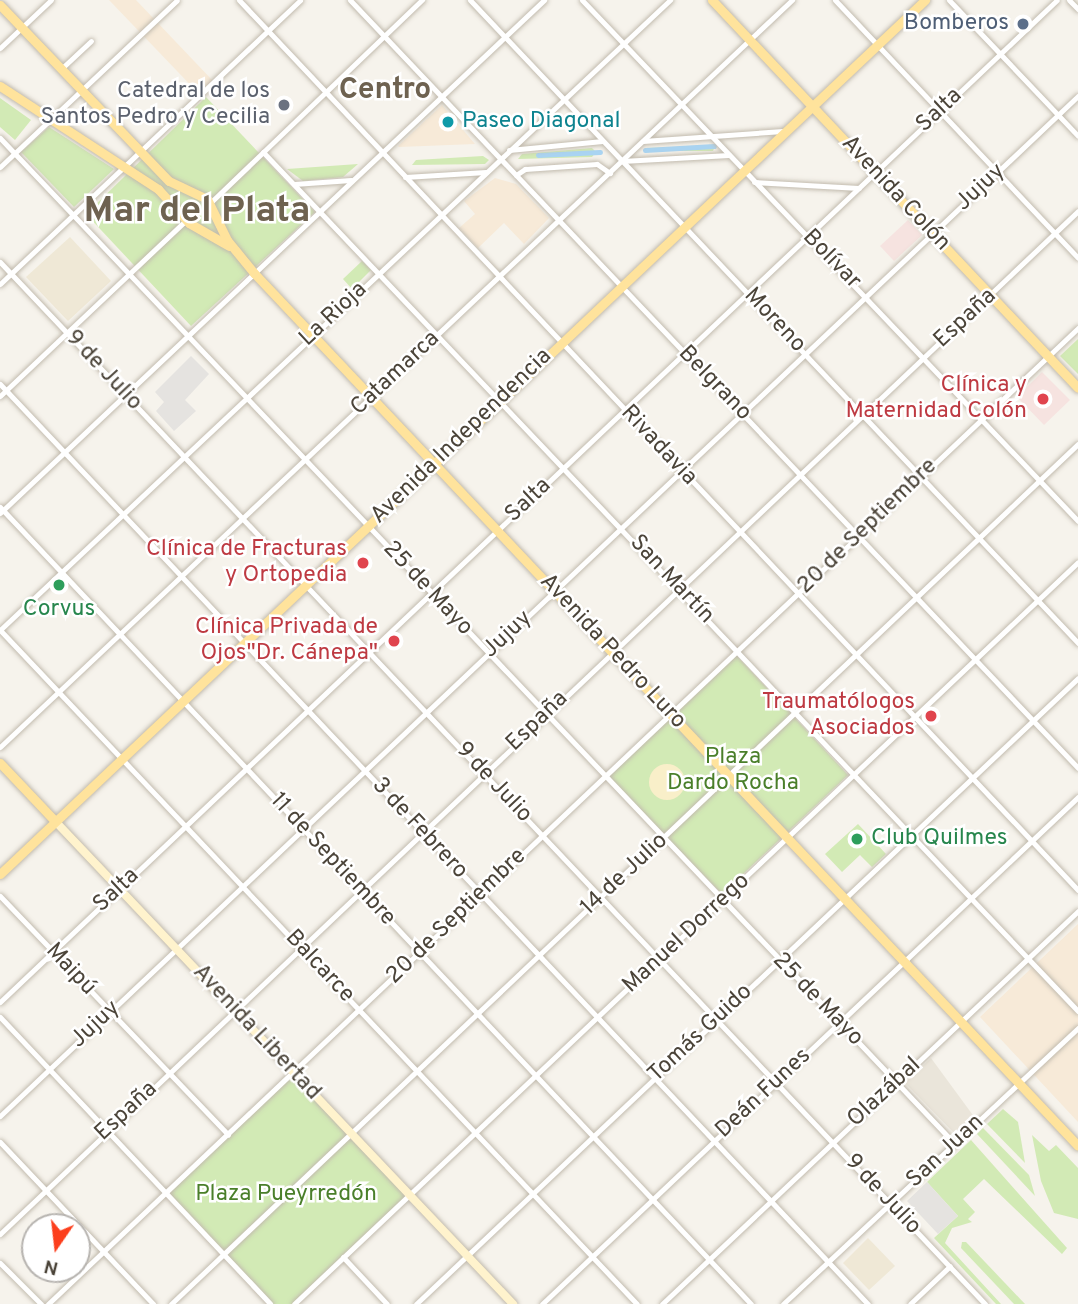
<!DOCTYPE html>
<html>
<head>
<meta charset="utf-8">
<style>
  body { margin:0 }
  #map { position:relative; width:1078px; height:1304px; overflow:hidden; background:#f6f3ec; font-family:Overpass,sans-serif }
  div>[style] { position:absolute }
  .residential>* { inset:0; background:#eae5da }
  .commercial>* { inset:0; background:#f7ead8 }
  .education>* { inset:0; background:#efe8d6 }
  .medical>* { inset:0; background:#f6e3e0 }
  .green>* { inset:0; background:#d2eab5 }
  .sand>* { inset:0; background:#f9efc9 }
  .round { border-radius:50% }
  .parking>* { inset:0; background:#e5e3e0 }
  .canal>* { height:5px; margin:-2.5px; padding:0 2.5px; transform-origin:2.5px; border-radius:2.5px; background:#a9d4f2 }
  .roads { filter:drop-shadow(0 0 2px #c2bbae) drop-shadow(0 0 2px #c2bbae) }
  .minor>* { height:5px; margin:-2.5px; padding:0 2.5px; transform-origin:2.5px; border-radius:2.5px; background:#fff }
  .secondary>* { height:8px; margin:-4px; padding:0 4px; transform-origin:4px; border-radius:4px; background:#fff3cd }
  .primary>* { height:9px; margin:-4.5px; padding:0 4.5px; transform-origin:4.5px; border-radius:4.5px; background:#ffe39c }
  .dots>* { width:19px; height:19px; translate:-50% -50%; box-sizing:border-box; border:4px solid #fff; border-radius:50% }
  span { translate:-50% -50%; white-space:nowrap; text-align:center; line-height:1.15; -webkit-text-stroke:5px #fff; paint-order:stroke }
  .service-label { font-size:23px; color:#4e5e75 }
  .right { translate:-100% -50%; text-align:right }
  .worship-label { font-size:23px; color:#5b616d }
  .street-label { font-size:23px; color:#4b4439 }
  .culture-label { font-size:23px; color:#0d838f }
  .left { translate:0 -50%; text-align:left }
  .health-label { font-size:23px; color:#be3a42 }
  .leisure-label { font-size:23px; color:#27864d }
  .park-label { font-size:23px; color:#4a7f2a }
  .district-label { font-size:30px; color:#6e6250; font-weight:700 }
  .town-label { font-size:37px; color:#6e6250; font-weight:700 }
  .north { position:absolute; left:21px; top:1213px; width:70px; height:70px; box-sizing:border-box; background:#fff; border:2px solid #b7b4b0; border-radius:50%; rotate:194deg; font-size:19px; font-weight:700; line-height:28px; text-align:center; color:#4b4439 }
  .north::after { content:''; display:block; margin:auto; width:24px; height:32px; background:#fc3f1d; clip-path:polygon(50% 0,100% 100%,50% 72%,0 100%) }
</style>
</head>
<body>
<div id="map">
  <div class="residential">
    <i style="clip-path:polygon(931px 1058px,975px 1118px,957px 1136px,905px 1083px)"></i>
  </div>
  <div class="commercial">
    <i style="clip-path:polygon(109px 0,136px 0,214px 82px,200px 95px)"></i>
    <i style="clip-path:polygon(442px 105px,475px 144px,399px 147px,398px 146px)"></i>
    <i style="clip-path:polygon(495px 178px,516px 184px,549px 218px,524px 244px,504px 223px,478px 248px,459px 228px,475px 214px,464px 201px)"></i>
    <i style="clip-path:polygon(1078px 924px,1078px 1122px,980px 1017px)"></i>
  </div>
  <div class="education">
    <i style="clip-path:polygon(70px 237px,111px 281px,68px 321px,26px 277px)"></i>
    <i style="clip-path:polygon(868px 1238px,895px 1266px,869px 1290px,843px 1263px)"></i>
  </div>
  <div class="medical">
    <i style="clip-path:polygon(908px 220px,922px 235px,894px 261px,880px 246px)"></i>
    <i style="clip-path:polygon(1042px 372px,1070px 400px,1044px 425px,1017px 397px)"></i>
  </div>
  <div class="green">
    <i style="clip-path:polygon(206px 97px,315px 212px,191px 326px,86px 214px)"></i>
    <i style="clip-path:polygon(0 98px,31px 120px,15px 140px,0 127px)"></i>
    <i style="clip-path:polygon(49px 127px,114px 169px,74px 207px,21px 152px)"></i>
    <i style="clip-path:polygon(715px 146px,713px 151px,643px 151px,646px 148px)"></i>
    <i style="clip-path:polygon(592px 148px,596px 152px,592px 157px,518px 159px,522px 154px)"></i>
    <i style="clip-path:polygon(483px 156px,489px 160px,485px 164px,412px 165px,416px 160px)"></i>
    <i style="clip-path:polygon(358px 164px,343px 177px,303px 181px,287px 169px)"></i>
    <i style="clip-path:polygon(362px 261px,371px 270px,352px 289px,343px 279px)"></i>
    <i style="clip-path:polygon(1078px 339px,1078px 374px,1060px 356px)"></i>
    <i style="clip-path:polygon(736px 655px,848px 775px,722px 894px,608px 777px)"></i>
    <i style="clip-path:polygon(858px 824px,886px 854px,872px 867px,860px 855px,842px 872px,825px 854px)"></i>
    <i style="clip-path:polygon(294px 1073px,409px 1194px,294px 1304px,270px 1304px,165px 1193px)"></i>
    <i style="clip-path:polygon(1003px 1109px,1018px 1122px,1025px 1163px,987px 1124px)"></i>
    <i style="clip-path:polygon(983px 1128px,1029px 1175px,1035px 1196px,977px 1134px)"></i>
    <i style="clip-path:polygon(1032px 1135px,1049px 1151px,1056px 1145px,1078px 1168px,1078px 1219px,1054px 1213px,1041px 1181px)"></i>
    <i style="clip-path:polygon(971px 1140px,1067px 1248px,1062px 1254px,984px 1179px,963px 1199px,975px 1212px,968px 1219px,972px 1222px,952px 1228px,945px 1243px,1001px 1304px,996px 1304px,934px 1238px,958px 1216px,927px 1182px)"></i>
    <i style="clip-path:polygon(962px 1242px,966px 1242px,1025px 1304px,1014px 1304px,961px 1248px)"></i>
  </div>
  <div class="sand">
    <i class="round" style="left:649px;top:764px;width:36px;height:36px"></i>
  </div>
  <div class="parking">
    <i style="clip-path:polygon(191px 356px,209px 374px,185px 400px,196px 411px,174px 431px,156px 411px,164px 402px,155px 392px)"></i>
    <i style="clip-path:polygon(927px 1182px,958px 1216px,938px 1234px,907px 1201px)"></i>
  </div>
  <div class="canal">
    <i style="left:645px;top:150px;width:69px;rotate:-3.3deg"></i>
    <i style="left:538px;top:155px;width:62px;rotate:-2.8deg"></i>
  </div>
  <div class="roads">
    <div class="minor">
      <i style="left:239px;top:0;width:1223px;rotate:46.69deg"></i>
      <i style="left:350px;top:0;width:1058px;rotate:46.53deg"></i>
      <i style="left:470px;top:0;width:885px;rotate:46.6deg"></i>
      <i style="left:582px;top:0;width:719px;rotate:46.41deg"></i>
      <i style="left:835px;top:0;width:354px;rotate:46.7deg"></i>
      <i style="left:949px;top:0;width:187px;rotate:46.5deg"></i>
      <i style="left:1069px;top:0;width:13px;rotate:45deg"></i>
      <i style="left:0;top:48px;width:70px;rotate:-43.3deg"></i>
      <i style="left:61px;top:69px;width:41px;rotate:-43deg"></i>
      <i style="left:0;top:138px;width:1387px;rotate:46.49deg"></i>
      <i style="left:643px;top:141px;width:140px;rotate:-4.1deg"></i>
      <i style="left:509px;top:150px;width:94px;rotate:-5.5deg"></i>
      <i style="left:263px;top:152px;width:1184px;rotate:46.51deg"></i>
      <i style="left:622px;top:161px;width:107px;rotate:-3.2deg"></i>
      <i style="left:0;top:167px;width:243px;rotate:-43.3deg"></i>
      <i style="left:516px;top:175px;width:11px;rotate:-34deg"></i>
      <i style="left:525px;top:169px;width:72px;rotate:-4deg"></i>
      <i style="left:597px;top:164px;width:16px;rotate:35deg"></i>
      <i style="left:405px;top:177px;width:81px;rotate:-3.5deg"></i>
      <i style="left:754px;top:182px;width:105px;rotate:3.3deg"></i>
      <i style="left:294px;top:184px;width:57px;rotate:-4deg"></i>
      <i style="left:210px;top:203px;width:294px;rotate:-43.8deg"></i>
      <i style="left:0;top:262px;width:1434px;rotate:46.61deg"></i>
      <i style="left:0;top:284px;width:413px;rotate:-43.4deg"></i>
      <i style="left:0;top:384px;width:1265px;rotate:46.67deg"></i>
      <i style="left:0;top:396px;width:256px;rotate:-43.4deg"></i>
      <i style="left:0;top:507px;width:1095px;rotate:46.7deg"></i>
      <i style="left:0;top:513px;width:748px;rotate:-43.32deg"></i>
      <i style="left:0;top:630px;width:927px;rotate:46.62deg"></i>
      <i style="left:0;top:630px;width:920px;rotate:-43.24deg"></i>
      <i style="left:0;top:747px;width:1089px;rotate:-43.33deg"></i>
      <i style="left:0;top:896px;width:330px;rotate:46.3deg"></i>
      <i style="left:0;top:1002px;width:1456px;rotate:-43.47deg"></i>
      <i style="left:0;top:1017px;width:394px;rotate:46.7deg"></i>
      <i style="left:0;top:1116px;width:1484px;rotate:-43.42deg"></i>
      <i style="left:0;top:1142px;width:223px;rotate:46.6deg"></i>
      <i style="left:0;top:1234px;width:1486px;rotate:-43.5deg"></i>
      <i style="left:343px;top:1257px;width:64px;rotate:46.9deg"></i>
      <i style="left:0;top:1263px;width:58px;rotate:45deg"></i>
      <i style="left:48px;top:1304px;width:1419px;rotate:-43.46deg"></i>
      <i style="left:171px;top:1304px;width:1250px;rotate:-43.48deg"></i>
      <i style="left:294px;top:1304px;width:1079px;rotate:-43.42deg"></i>
      <i style="left:416px;top:1304px;width:911px;rotate:-43.4deg"></i>
      <i style="left:542px;top:1304px;width:738px;rotate:-43.41deg"></i>
      <i style="left:662px;top:1304px;width:572px;rotate:-43.37deg"></i>
      <i style="left:783px;top:1304px;width:404px;rotate:-43.1deg"></i>
      <i style="left:910px;top:1304px;width:55px;rotate:-43.5deg"></i>
    </div>
    <div class="secondary">
      <i style="left:55px;top:821px;width:666px;rotate:46.52deg"></i>
    </div>
    <div class="primary">
      <i style="left:712px;top:0;width:533px;rotate:46.67deg"></i>
      <i style="left:0;top:5px;width:244px;rotate:46.2deg"></i>
      <i style="left:169px;top:181px;width:42px;rotate:25.3deg"></i>
      <i style="left:207px;top:199px;width:46px;rotate:64deg"></i>
      <i style="left:227px;top:240px;width:43px;rotate:50.7deg"></i>
      <i style="left:254px;top:273px;width:1200px;rotate:46.65deg"></i>
      <i style="left:0;top:86px;width:189px;rotate:33.1deg"></i>
      <i style="left:158px;top:189px;width:46px;rotate:47.6deg"></i>
      <i style="left:189px;top:223px;width:46px;rotate:29.9deg"></i>
      <i style="left:0;top:763px;width:80px;rotate:46.5deg"></i>
      <i style="left:0;top:874px;width:1273px;rotate:-43.38deg"></i>
    </div>
  </div>
  <div class="dots">
    <i style="left:1023px;top:24px;background:#5c6f8a"></i>
    <i style="left:284px;top:105px;background:#6b7280"></i>
    <i style="left:448px;top:122px;background:#0f9aa8"></i>
    <i style="left:1043px;top:399px;background:#e0444e"></i>
    <i style="left:363px;top:563px;background:#e0444e"></i>
    <i style="left:59px;top:585px;background:#2e9e5b"></i>
    <i style="left:394px;top:641px;background:#e0444e"></i>
    <i style="left:931px;top:716px;background:#e0444e"></i>
    <i style="left:857px;top:839px;background:#2e9e5b"></i>
  </div>
  <div class="service-label">
    <span class="right" style="left:1009px;top:24px">Bomberos</span>
  </div>
  <div class="worship-label">
    <span class="right" style="left:270px;top:105px">Catedral de los<br>Santos Pedro y Cecilia</span>
  </div>
  <div class="street-label">
    <span style="left:940px;top:111px;rotate:-43deg">Salta</span>
    <span style="left:981px;top:188px;rotate:-43deg">Jujuy</span>
    <span style="left:895px;top:194px;rotate:47deg">Avenida Colón</span>
    <span style="left:831px;top:260px;rotate:46deg">Bolívar</span>
    <span style="left:334px;top:315px;rotate:-43deg">La Rioja</span>
    <span style="left:966px;top:319px;rotate:-43deg">España</span>
    <span style="left:774px;top:321px;rotate:47deg">Moreno</span>
    <span style="left:103px;top:371px;rotate:47deg">9 de Julio</span>
    <span style="left:396px;top:374px;rotate:-43deg">Catamarca</span>
    <span style="left:714px;top:384px;rotate:46deg">Belgrano</span>
    <span style="left:462px;top:437px;rotate:-44deg">Avenida Independencia</span>
    <span style="left:658px;top:446px;rotate:47deg">Rivadavia</span>
    <span style="left:529px;top:501px;rotate:-43deg">Salta</span>
    <span style="left:868px;top:527px;rotate:-44deg">20 de Septiembre</span>
    <span style="left:671px;top:580px;rotate:47deg">San Martín</span>
    <span style="left:427px;top:589px;rotate:47deg">25 de Mayo</span>
    <span style="left:508px;top:635px;rotate:-43deg">Jujuy</span>
    <span style="left:612px;top:652px;rotate:47deg">Avenida Pedro Luro</span>
    <span style="left:538px;top:722px;rotate:-44deg">España</span>
    <span style="left:493px;top:783px;rotate:47deg">9 de Julio</span>
    <span style="left:419px;top:829px;rotate:47deg">3 de Febrero</span>
    <span style="left:332px;top:860px;rotate:47deg">11 de Septiembre</span>
    <span style="left:625px;top:875px;rotate:-43deg">14 de Julio</span>
    <span style="left:117px;top:891px;rotate:-43deg">Salta</span>
    <span style="left:457px;top:917px;rotate:-44deg">20 de Septiembre</span>
    <span style="left:687px;top:934px;rotate:-43deg">Manuel Dorrego</span>
    <span style="left:319px;top:967px;rotate:47deg">Balcarce</span>
    <span style="left:70px;top:970px;rotate:47deg">Maipú</span>
    <span style="left:817px;top:1000px;rotate:46deg">25 de Mayo</span>
    <span style="left:96px;top:1025px;rotate:-43deg">Jujuy</span>
    <span style="left:256px;top:1033px;rotate:47deg">Avenida Libertad</span>
    <span style="left:701px;top:1034px;rotate:-43deg">Tomás Guido</span>
    <span style="left:885px;top:1093px;rotate:-43deg">Olazábal</span>
    <span style="left:764px;top:1094px;rotate:-43deg">Deán Funes</span>
    <span style="left:127px;top:1112px;rotate:-43deg">España</span>
    <span style="left:946px;top:1152px;rotate:-43deg">San Juan</span>
    <span style="left:882px;top:1195px;rotate:47deg">9 de Julio</span>
  </div>
  <div class="culture-label">
    <span class="left" style="left:462px;top:122px">Paseo Diagonal</span>
  </div>
  <div class="health-label">
    <span class="right" style="left:1027px;top:399px">Clínica y<br>Maternidad Colón</span>
    <span class="right" style="left:347px;top:563px">Clínica de Fracturas<br>y Ortopedia</span>
    <span class="right" style="left:378px;top:641px">Clínica Privada de<br>Ojos"Dr. Cánepa"</span>
    <span class="right" style="left:915px;top:716px">Traumatólogos<br>Asociados</span>
  </div>
  <div class="leisure-label">
    <span style="left:59px;top:610px">Corvus</span>
    <span class="left" style="left:871px;top:839px">Club Quilmes</span>
  </div>
  <div class="park-label">
    <span style="left:733px;top:771px">Plaza<br>Dardo Rocha</span>
    <span style="left:286px;top:1195px">Plaza Pueyrredón</span>
  </div>
  <div class="district-label">
    <span style="left:385px;top:91px">Centro</span>
  </div>
  <div class="town-label">
    <span style="left:197px;top:212px">Mar del Plata</span>
  </div>
  <div class="north">N</div>
</div>
</body>
</html>
